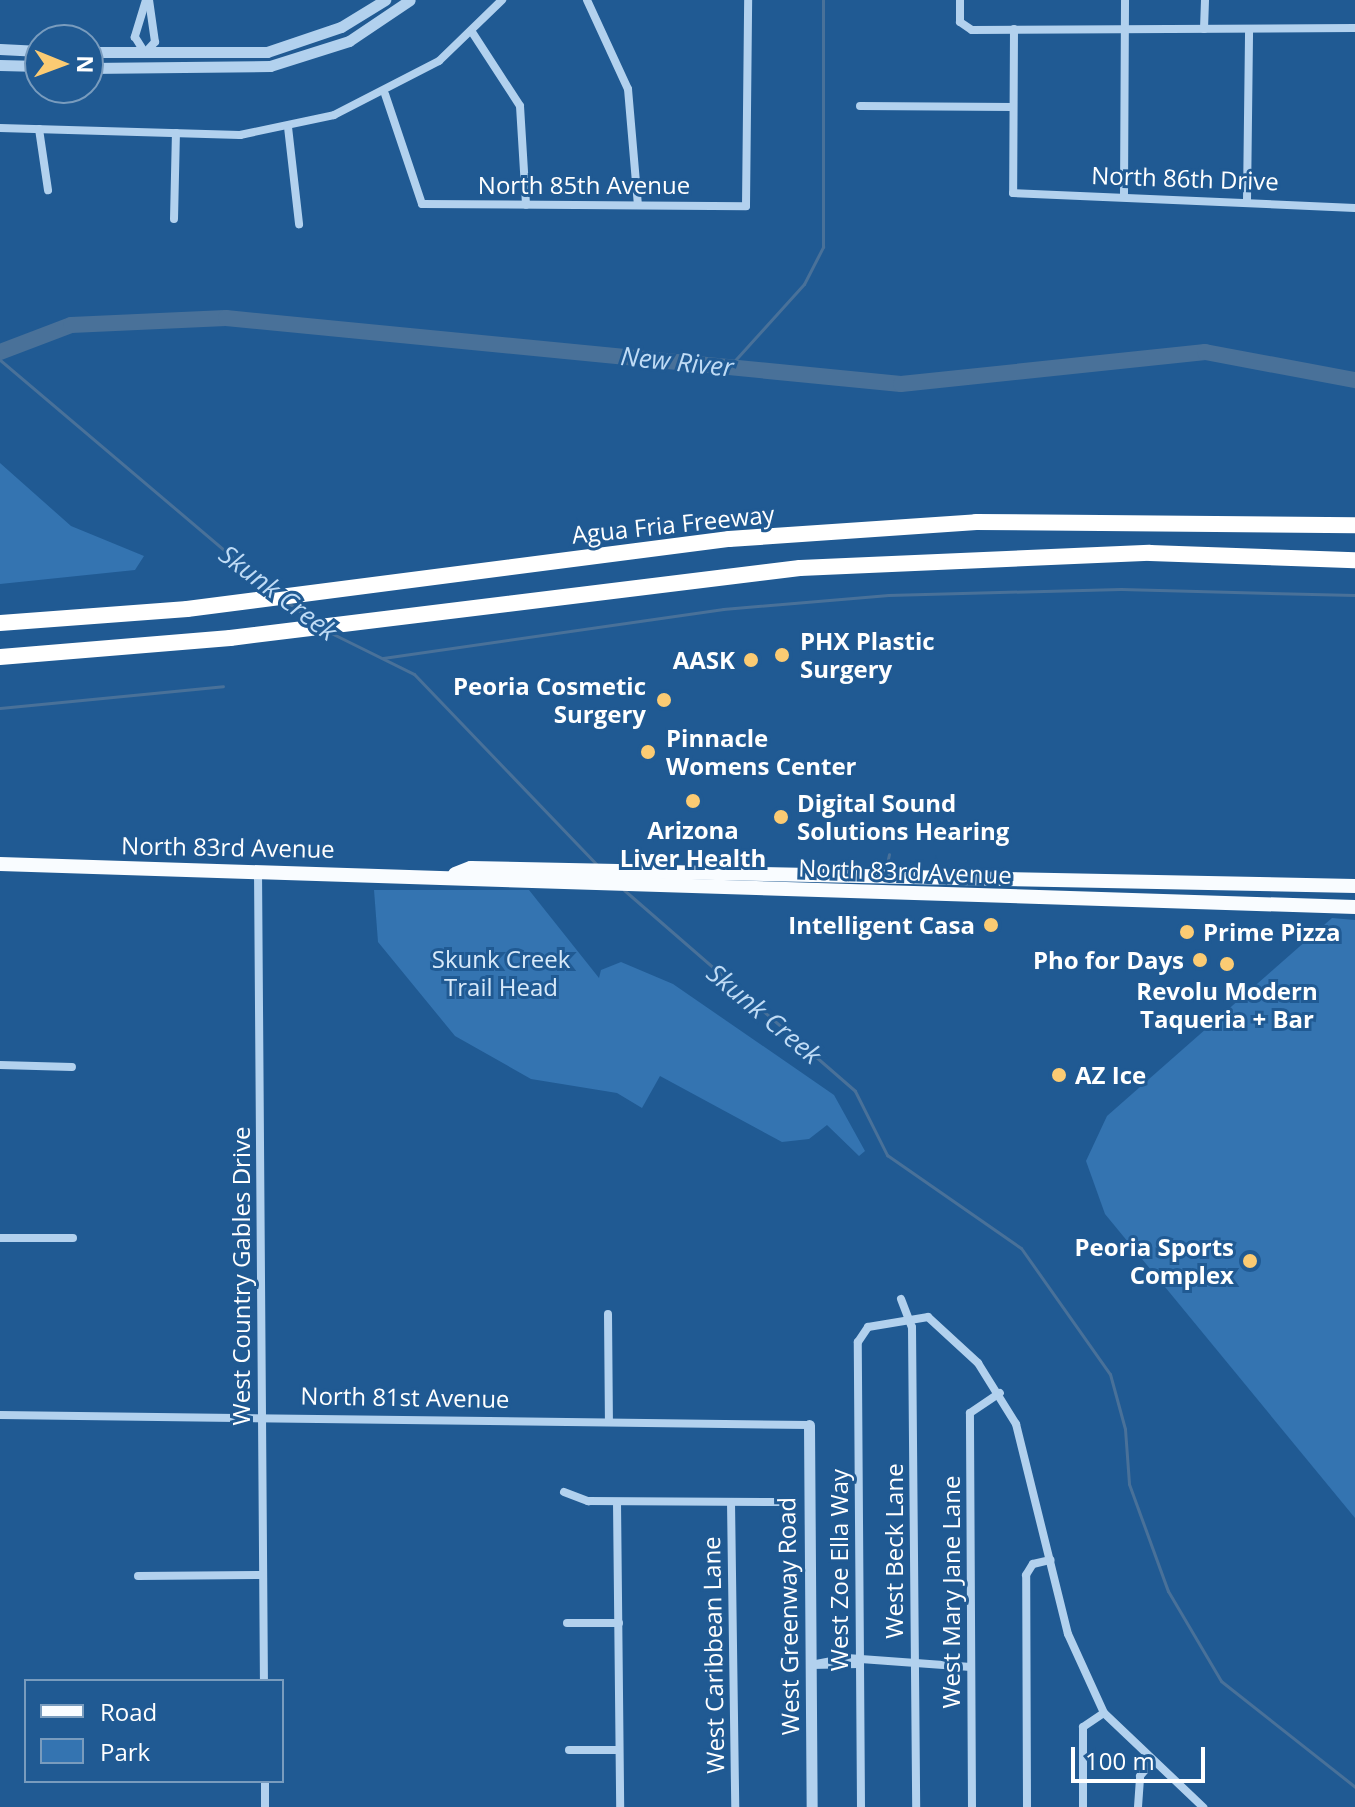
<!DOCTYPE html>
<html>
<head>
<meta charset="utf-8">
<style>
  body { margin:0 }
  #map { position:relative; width:1355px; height:1807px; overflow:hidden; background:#205a93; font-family:"Open Sans",sans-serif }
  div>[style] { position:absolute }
  .green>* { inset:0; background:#3474b1 }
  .stream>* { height:3px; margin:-1.5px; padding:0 1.5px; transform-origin:1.5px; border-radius:1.5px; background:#497199 }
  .river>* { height:16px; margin:-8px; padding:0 8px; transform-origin:8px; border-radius:8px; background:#497199 }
  .minor>* { height:8px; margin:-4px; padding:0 4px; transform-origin:4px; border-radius:4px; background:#b2d1ee }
  .tertiary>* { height:11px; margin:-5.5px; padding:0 5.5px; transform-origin:5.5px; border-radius:5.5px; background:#b2d1ee }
  .primary>* { height:14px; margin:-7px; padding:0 7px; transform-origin:7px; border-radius:7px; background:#f9fcff }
  .motorway>* { height:16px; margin:-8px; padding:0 8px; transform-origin:8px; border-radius:8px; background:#fff }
  .dots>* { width:22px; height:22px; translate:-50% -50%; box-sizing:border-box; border:4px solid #205a93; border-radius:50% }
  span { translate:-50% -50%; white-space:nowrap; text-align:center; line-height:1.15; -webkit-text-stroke:6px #205a93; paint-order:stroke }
  .street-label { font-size:24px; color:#fff }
  .poi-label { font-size:24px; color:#fff; font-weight:700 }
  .left { translate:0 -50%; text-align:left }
  .right { translate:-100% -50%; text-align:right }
  .park-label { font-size:24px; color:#d8eafa }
  .water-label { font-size:26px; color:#bfdbf5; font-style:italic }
  .legend { position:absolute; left:24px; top:1679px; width:260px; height:104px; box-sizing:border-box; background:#205a93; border:2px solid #799cbe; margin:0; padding:10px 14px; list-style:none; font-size:24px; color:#fff }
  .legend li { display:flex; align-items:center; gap:16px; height:40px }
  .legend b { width:40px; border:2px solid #799cbe }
  .north { position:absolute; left:24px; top:24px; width:80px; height:80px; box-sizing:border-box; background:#205a93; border:2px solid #799cbe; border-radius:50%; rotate:91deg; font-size:22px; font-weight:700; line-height:32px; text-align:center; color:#fff }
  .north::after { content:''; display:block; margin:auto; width:28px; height:36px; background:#fbcb73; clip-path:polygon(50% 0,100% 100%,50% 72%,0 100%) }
  .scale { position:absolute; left:1071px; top:1747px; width:134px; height:36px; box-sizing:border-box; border:4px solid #fff; border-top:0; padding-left:10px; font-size:24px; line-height:28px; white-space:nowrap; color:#fff; -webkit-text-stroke:6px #205a93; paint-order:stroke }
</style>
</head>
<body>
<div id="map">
  <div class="green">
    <i style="clip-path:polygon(0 463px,71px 526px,144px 556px,135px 570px,0 584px)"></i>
    <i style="clip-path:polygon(374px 890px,529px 890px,599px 978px,601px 970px,621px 962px,673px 984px,834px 1095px,865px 1151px,859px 1156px,827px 1125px,809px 1139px,782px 1142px,660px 1076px,642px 1108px,617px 1093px,531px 1079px,455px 1036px,378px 942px)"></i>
    <i style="clip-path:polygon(1332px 918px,1355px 920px,1355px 1518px,1105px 1214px,1086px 1161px,1107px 1116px)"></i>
  </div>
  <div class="stream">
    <i style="left:0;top:360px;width:355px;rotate:40.3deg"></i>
    <i style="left:728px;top:368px;width:113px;rotate:-47.9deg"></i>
    <i style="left:804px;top:284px;width:42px;rotate:-62.8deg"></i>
    <i style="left:823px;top:247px;width:247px;rotate:-90deg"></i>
    <i style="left:287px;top:602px;width:32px;rotate:36deg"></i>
    <i style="left:329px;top:632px;width:95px;rotate:26.3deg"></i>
    <i style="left:414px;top:674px;width:265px;rotate:46.2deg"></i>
    <i style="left:383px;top:658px;width:344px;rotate:-8.2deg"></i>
    <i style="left:723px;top:609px;width:166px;rotate:-4.8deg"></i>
    <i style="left:888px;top:595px;width:233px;rotate:-1.5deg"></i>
    <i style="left:1121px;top:589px;width:234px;rotate:1.5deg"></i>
    <i style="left:0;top:708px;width:224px;rotate:-5.6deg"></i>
    <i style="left:887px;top:863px;width:9px;rotate:-77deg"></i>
    <i style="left:624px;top:890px;width:306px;rotate:41deg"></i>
    <i style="left:855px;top:1091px;width:72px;rotate:63.4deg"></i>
    <i style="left:887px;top:1155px;width:163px;rotate:34.8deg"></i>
    <i style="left:1021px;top:1248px;width:154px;rotate:54.8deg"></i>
    <i style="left:1110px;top:1374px;width:57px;rotate:74.7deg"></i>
    <i style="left:1125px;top:1429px;width:55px;rotate:85.8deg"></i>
    <i style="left:1129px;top:1484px;width:114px;rotate:70deg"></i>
    <i style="left:1168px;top:1591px;width:104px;rotate:59.5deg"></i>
    <i style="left:1221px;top:1681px;width:171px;rotate:38.3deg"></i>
  </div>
  <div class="river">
    <i style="left:0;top:352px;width:76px;rotate:-20.8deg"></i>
    <i style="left:71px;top:325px;width:155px;rotate:-2.6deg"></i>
    <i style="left:226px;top:318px;width:678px;rotate:5.58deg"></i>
    <i style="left:901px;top:384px;width:306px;rotate:-6deg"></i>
    <i style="left:1205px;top:352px;width:153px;rotate:10.6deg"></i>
  </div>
  <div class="minor">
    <i style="left:146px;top:0;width:39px;rotate:107deg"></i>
    <i style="left:135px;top:37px;width:19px;rotate:58deg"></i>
    <i style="left:145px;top:53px;width:15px;rotate:-48deg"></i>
    <i style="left:155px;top:42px;width:42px;rotate:-98.1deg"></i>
    <i style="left:587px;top:0;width:98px;rotate:65.3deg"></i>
    <i style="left:628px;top:89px;width:116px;rotate:85.1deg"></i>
    <i style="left:960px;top:0;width:22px;rotate:90deg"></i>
    <i style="left:960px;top:22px;width:14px;rotate:34deg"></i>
    <i style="left:972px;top:30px;width:383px;rotate:-0.3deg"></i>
    <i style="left:1014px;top:29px;width:164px;rotate:90.3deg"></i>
    <i style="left:1013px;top:193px;width:342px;rotate:2.5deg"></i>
    <i style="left:1204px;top:29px;width:29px;rotate:-88deg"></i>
    <i style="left:472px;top:32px;width:88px;rotate:57deg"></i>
    <i style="left:520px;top:106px;width:99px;rotate:86.5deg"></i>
    <i style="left:385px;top:94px;width:116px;rotate:71.4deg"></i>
    <i style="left:422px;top:204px;width:324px;rotate:0.4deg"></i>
    <i style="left:746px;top:206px;width:206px;rotate:-89.4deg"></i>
    <i style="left:860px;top:106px;width:153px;rotate:0.4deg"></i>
    <i style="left:288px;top:127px;width:98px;rotate:83.5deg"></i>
    <i style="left:0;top:128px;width:240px;rotate:1.7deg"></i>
    <i style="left:240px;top:135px;width:96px;rotate:-12deg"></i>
    <i style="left:334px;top:115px;width:118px;rotate:-27.2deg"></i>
    <i style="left:439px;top:61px;width:88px;rotate:-44.1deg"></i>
    <i style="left:39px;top:129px;width:62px;rotate:81.6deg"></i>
    <i style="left:1124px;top:194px;width:194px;rotate:-89.7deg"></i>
    <i style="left:1247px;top:200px;width:171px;rotate:-89.3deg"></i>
    <i style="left:174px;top:219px;width:86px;rotate:-88.7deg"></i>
    <i style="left:258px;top:870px;width:811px;rotate:89.58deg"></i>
    <i style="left:0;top:1065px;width:72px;rotate:1.6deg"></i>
    <i style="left:0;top:1238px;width:73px"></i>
    <i style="left:901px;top:1299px;width:30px;rotate:69deg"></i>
    <i style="left:912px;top:1327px;width:480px;rotate:89.5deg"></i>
    <i style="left:608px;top:1314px;width:108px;rotate:89.5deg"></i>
    <i style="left:0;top:1415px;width:809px;rotate:0.71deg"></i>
    <i style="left:564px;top:1492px;width:26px;rotate:21deg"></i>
    <i style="left:588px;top:1501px;width:194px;rotate:0.3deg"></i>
    <i style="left:617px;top:1502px;width:305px;rotate:89.4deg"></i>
    <i style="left:731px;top:1502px;width:305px;rotate:89.2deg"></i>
    <i style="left:138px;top:1576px;width:125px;rotate:-0.5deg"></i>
    <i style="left:567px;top:1623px;width:52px"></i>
    <i style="left:811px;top:1665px;width:37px;rotate:-11deg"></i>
    <i style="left:847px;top:1658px;width:124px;rotate:4.2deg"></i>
    <i style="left:811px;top:1665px;width:48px;rotate:-1.2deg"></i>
    <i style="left:569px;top:1750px;width:50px"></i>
    <i style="left:265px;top:1781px;width:26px;rotate:90deg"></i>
    <i style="left:861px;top:1807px;width:465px;rotate:-90.4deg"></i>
    <i style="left:858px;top:1342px;width:18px;rotate:-56deg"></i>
    <i style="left:868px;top:1327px;width:61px;rotate:-9.5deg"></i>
    <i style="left:928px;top:1317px;width:68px;rotate:42.6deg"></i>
    <i style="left:978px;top:1363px;width:72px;rotate:58.1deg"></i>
    <i style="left:1016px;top:1424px;width:216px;rotate:76.1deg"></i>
    <i style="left:1068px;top:1634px;width:87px;rotate:65.5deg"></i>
    <i style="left:1104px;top:1713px;width:137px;rotate:43.5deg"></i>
    <i style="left:972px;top:1807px;width:394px;rotate:-90.3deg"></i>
    <i style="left:970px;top:1413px;width:36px;rotate:-34deg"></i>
    <i style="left:1027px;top:1807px;width:232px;rotate:-90.2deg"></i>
    <i style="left:1026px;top:1575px;width:13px;rotate:-58deg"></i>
    <i style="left:1033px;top:1564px;width:18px;rotate:-13deg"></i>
    <i style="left:1083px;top:1807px;width:80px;rotate:-90deg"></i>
    <i style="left:1083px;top:1727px;width:25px;rotate:-34deg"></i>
    <i style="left:1138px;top:1807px;width:31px;rotate:-86deg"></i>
    <i style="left:1140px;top:1776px;width:18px;rotate:-49deg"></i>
  </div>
  <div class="tertiary">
    <i style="left:0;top:49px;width:40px;rotate:2.9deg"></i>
    <i style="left:88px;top:52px;width:179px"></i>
    <i style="left:267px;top:52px;width:78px;rotate:-18.7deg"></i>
    <i style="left:341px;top:27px;width:52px;rotate:-31.5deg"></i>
    <i style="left:0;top:65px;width:40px;rotate:1.4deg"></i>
    <i style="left:88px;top:68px;width:182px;rotate:-0.6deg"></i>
    <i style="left:270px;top:66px;width:83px;rotate:-17.6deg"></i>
    <i style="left:349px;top:41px;width:73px;rotate:-33.9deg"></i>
    <i style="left:809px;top:1425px;width:382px;rotate:89.6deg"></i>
  </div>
  <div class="primary">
    <i style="left:0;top:864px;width:1356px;rotate:1.82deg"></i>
    <i style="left:455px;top:874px;width:17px;rotate:-21deg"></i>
    <i style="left:471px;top:868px;width:884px;rotate:1.17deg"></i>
  </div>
  <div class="motorway">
    <i style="left:0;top:623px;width:188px;rotate:-4.3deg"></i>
    <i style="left:187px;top:609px;width:547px;rotate:-7.36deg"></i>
    <i style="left:729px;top:539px;width:248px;rotate:-3.9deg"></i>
    <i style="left:976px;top:522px;width:379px;rotate:0.5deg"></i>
    <i style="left:0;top:657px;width:231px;rotate:-4.7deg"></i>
    <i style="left:230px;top:638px;width:574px;rotate:-7deg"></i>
    <i style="left:800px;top:568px;width:350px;rotate:-2.5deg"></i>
    <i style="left:1150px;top:553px;width:205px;rotate:2deg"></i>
  </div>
  <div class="dots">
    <i style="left:782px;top:655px;background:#fbcb73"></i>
    <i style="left:751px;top:660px;background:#fbcb73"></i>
    <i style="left:664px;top:700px;background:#fbcb73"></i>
    <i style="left:648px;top:752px;background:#fbcb73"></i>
    <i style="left:693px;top:801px;background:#fbcb73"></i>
    <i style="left:781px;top:817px;background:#fbcb73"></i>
    <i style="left:991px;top:925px;background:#fbcb73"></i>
    <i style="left:1187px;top:932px;background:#fbcb73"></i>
    <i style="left:1200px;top:960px;background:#fbcb73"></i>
    <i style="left:1227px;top:964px;background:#fbcb73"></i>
    <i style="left:1059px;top:1075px;background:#fbcb73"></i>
    <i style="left:1250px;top:1261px;background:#fbcb73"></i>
  </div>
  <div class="street-label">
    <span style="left:1185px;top:178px;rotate:2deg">North 86th Drive</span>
    <span style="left:584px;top:185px">North 85th Avenue</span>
    <span style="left:673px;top:524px;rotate:-6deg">Agua Fria Freeway</span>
    <span style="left:228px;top:847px;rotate:1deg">North 83rd Avenue</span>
    <span style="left:905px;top:871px;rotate:2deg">North 83rd Avenue</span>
    <span style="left:241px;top:1276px;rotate:-90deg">West Country Gables Drive</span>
    <span style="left:405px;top:1397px;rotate:1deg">North 81st Avenue</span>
    <span style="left:894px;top:1551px;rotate:-90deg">West Beck Lane</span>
    <span style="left:839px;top:1570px;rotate:-90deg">West Zoe Ella Way</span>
    <span style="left:951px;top:1592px;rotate:-90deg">West Mary Jane Lane</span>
    <span style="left:788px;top:1616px;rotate:-91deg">West Greenway Road</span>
    <span style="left:713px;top:1655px;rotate:-91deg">West Caribbean Lane</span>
  </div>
  <div class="poi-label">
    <span class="left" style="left:800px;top:655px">PHX Plastic<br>Surgery</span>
    <span class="right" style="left:735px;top:660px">AASK</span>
    <span class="right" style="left:646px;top:700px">Peoria Cosmetic<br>Surgery</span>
    <span class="left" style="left:666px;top:752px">Pinnacle<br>Womens Center</span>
    <span class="left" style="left:797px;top:817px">Digital Sound<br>Solutions Hearing</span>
    <span style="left:693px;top:844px">Arizona<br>Liver Health</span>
    <span class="right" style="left:975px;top:925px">Intelligent Casa</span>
    <span class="left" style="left:1203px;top:932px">Prime Pizza</span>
    <span class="right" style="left:1184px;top:960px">Pho for Days</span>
    <span style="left:1227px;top:1005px">Revolu Modern<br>Taqueria + Bar</span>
    <span class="left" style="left:1075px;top:1075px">AZ Ice</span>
    <span class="right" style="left:1234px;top:1261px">Peoria Sports<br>Complex</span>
  </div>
  <div class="park-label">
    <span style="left:501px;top:973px">Skunk Creek<br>Trail Head</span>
  </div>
  <div class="water-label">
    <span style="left:677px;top:362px;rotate:6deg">New River</span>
    <span style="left:278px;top:593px;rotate:37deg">Skunk Creek</span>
    <span style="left:764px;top:1014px;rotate:40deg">Skunk Creek</span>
  </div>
  <ul class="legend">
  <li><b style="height:10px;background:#f9fcff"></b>Road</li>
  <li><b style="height:22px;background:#3474b1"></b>Park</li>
  </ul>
  <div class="north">N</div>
  <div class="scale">100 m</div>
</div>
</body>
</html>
